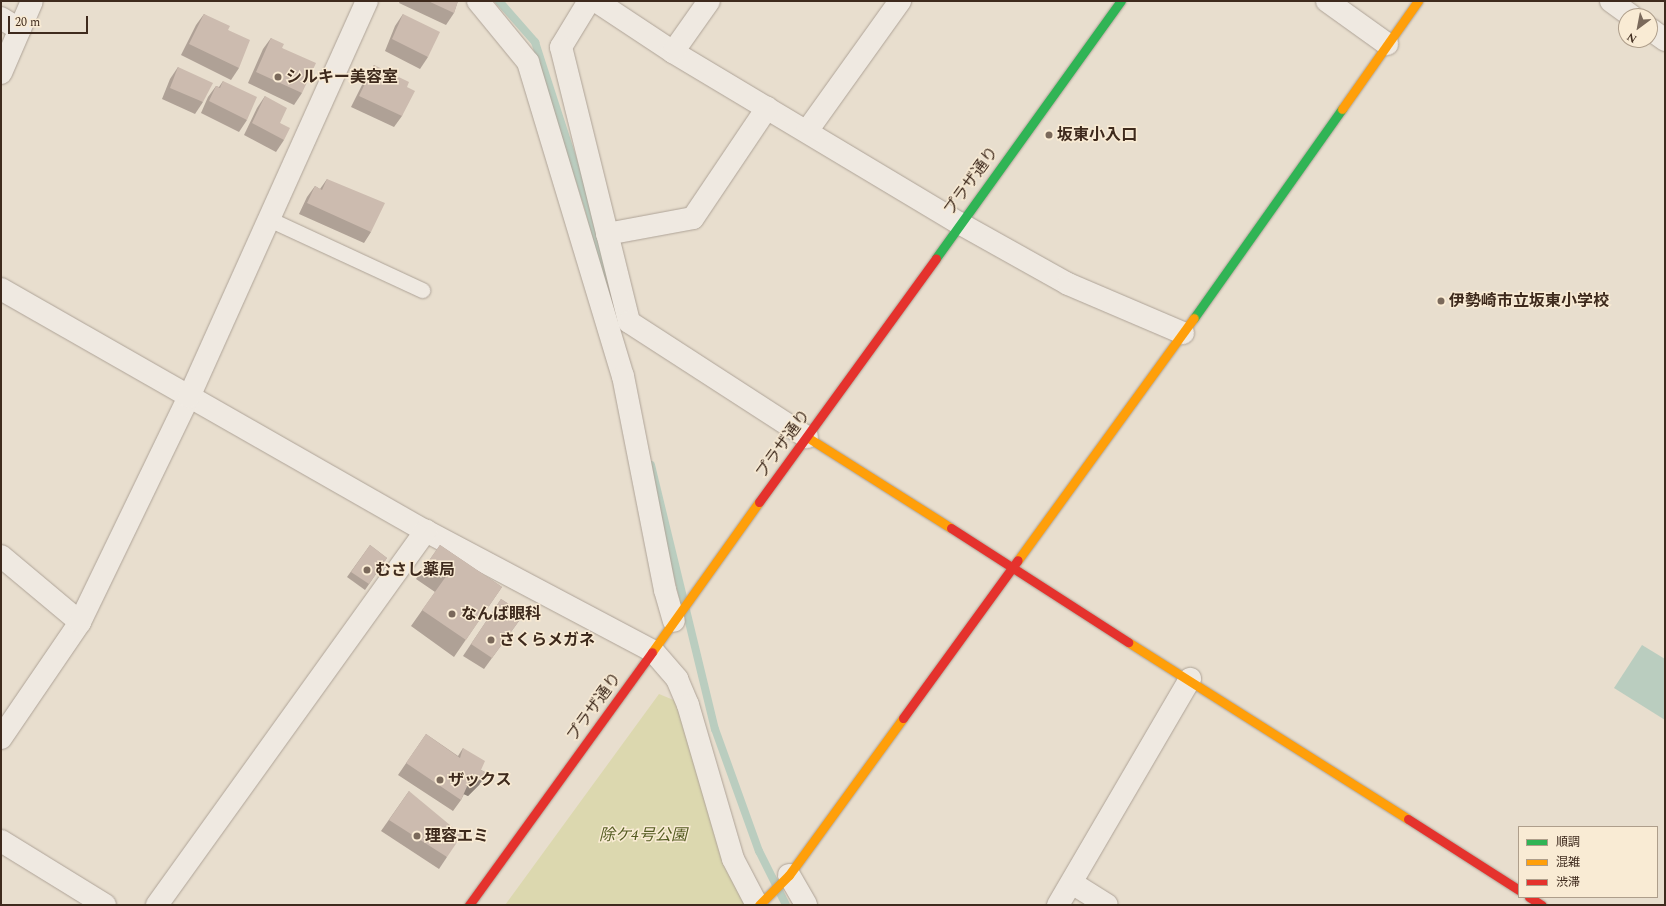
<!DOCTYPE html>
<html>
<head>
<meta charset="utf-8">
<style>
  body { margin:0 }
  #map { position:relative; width:1666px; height:906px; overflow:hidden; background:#e8dece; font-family:Spectral,"Noto Sans JP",serif }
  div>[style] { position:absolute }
  .green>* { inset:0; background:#dcd8af }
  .water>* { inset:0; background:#bacdbf }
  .stream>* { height:8px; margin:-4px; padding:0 4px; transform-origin:4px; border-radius:4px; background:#bacdbf }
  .roads { filter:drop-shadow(0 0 1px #aea397) drop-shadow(0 0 1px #aea397) }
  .lane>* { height:15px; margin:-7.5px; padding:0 7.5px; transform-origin:7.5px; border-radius:7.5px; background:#efe9e1 }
  .street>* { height:22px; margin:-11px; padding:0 11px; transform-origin:11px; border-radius:11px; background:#efe9e1 }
  .fast>* { height:9px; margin:-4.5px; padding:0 4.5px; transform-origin:4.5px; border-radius:4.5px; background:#30b455 }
  .slow>* { height:9px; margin:-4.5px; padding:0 4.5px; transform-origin:4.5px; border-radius:4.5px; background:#ff9f0a }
  .jam>* { height:9px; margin:-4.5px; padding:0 4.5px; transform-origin:4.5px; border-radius:4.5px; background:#e5322d }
  .wall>* { inset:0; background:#afa196 }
  .shaded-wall>* { inset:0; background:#8f837a }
  .building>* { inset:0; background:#ccbbaf }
  .dots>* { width:11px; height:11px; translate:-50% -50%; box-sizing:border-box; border:2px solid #f9ebd4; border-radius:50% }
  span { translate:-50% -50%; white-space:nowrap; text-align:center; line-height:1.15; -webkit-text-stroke:3px #f9ebd4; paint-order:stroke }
  .poi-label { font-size:16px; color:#3e2a1d; font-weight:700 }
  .left { translate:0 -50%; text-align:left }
  .street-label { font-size:16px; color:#3e2a1d }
  .park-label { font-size:16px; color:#555d22; font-style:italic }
  .frame { position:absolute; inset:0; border:2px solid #3e2a1d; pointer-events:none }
  .legend { position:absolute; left:1518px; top:826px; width:140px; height:72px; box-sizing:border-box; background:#f9ebd4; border:1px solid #ae9e8b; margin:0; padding:5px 7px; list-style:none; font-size:12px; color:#3e2a1d }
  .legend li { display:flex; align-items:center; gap:8px; height:20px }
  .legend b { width:20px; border:1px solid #ae9e8b }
  .north { position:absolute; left:1618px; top:8px; width:40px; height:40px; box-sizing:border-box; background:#f9ebd4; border:1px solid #ae9e8b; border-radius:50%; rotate:212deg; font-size:11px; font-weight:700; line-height:16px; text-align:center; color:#3e2a1d }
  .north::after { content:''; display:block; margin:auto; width:14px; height:18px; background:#7a695b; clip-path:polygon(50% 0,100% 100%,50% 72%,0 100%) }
  .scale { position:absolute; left:8px; top:16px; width:80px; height:18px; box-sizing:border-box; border:2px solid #3e2a1d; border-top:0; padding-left:5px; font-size:12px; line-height:14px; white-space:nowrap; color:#3e2a1d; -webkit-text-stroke:3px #f9ebd4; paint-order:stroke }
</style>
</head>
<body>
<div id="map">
  <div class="green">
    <i style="clip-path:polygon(659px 694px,676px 701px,745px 905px,505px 905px)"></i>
  </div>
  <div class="water">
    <i style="clip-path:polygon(1642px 645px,1665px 659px,1665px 720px,1614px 688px)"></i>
  </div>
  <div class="stream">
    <i style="left:499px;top:1px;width:55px;rotate:48.7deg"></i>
    <i style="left:535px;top:42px;width:176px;rotate:72.1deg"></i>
    <i style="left:589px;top:209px;width:102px;rotate:76.4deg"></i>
    <i style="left:651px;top:465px;width:272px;rotate:76.4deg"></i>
    <i style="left:715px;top:729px;width:130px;rotate:70.2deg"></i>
    <i style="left:759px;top:851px;width:60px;rotate:63.4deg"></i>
  </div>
  <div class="roads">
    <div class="lane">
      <i style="left:269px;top:219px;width:169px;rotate:24.9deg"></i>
    </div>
    <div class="street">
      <i style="left:478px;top:1px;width:79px;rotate:50.7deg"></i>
      <i style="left:528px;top:62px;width:328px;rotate:73.2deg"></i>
      <i style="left:623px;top:376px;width:218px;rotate:78.9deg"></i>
      <i style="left:665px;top:590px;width:32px;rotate:74deg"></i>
      <i style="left:589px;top:1px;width:54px;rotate:121.3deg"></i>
      <i style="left:561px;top:47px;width:283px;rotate:76.1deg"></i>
      <i style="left:629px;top:322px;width:212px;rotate:32.9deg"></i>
      <i style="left:596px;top:1px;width:92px;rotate:33.5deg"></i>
      <i style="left:673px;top:52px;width:333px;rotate:30.9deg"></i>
      <i style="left:959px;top:223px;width:125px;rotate:29.2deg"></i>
      <i style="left:1068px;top:284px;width:125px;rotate:23.1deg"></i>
      <i style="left:1327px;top:1px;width:74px;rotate:35.6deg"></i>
      <i style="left:1611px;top:1px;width:26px;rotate:36deg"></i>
      <i style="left:1px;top:18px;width:22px;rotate:32deg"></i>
      <i style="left:1650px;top:29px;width:19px;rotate:36deg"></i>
      <i style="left:673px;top:52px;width:62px;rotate:-54.8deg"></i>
      <i style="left:1px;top:73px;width:78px;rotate:-66.7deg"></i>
      <i style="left:807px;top:131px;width:160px;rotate:-54.4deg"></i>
      <i style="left:607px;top:234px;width:87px;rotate:-10.5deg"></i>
      <i style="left:693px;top:218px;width:133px;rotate:-56.1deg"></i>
      <i style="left:1px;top:289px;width:489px;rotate:29.7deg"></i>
      <i style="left:426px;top:531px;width:257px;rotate:27.9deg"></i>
      <i style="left:653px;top:651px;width:37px;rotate:49deg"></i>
      <i style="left:677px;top:679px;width:28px;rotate:67deg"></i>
      <i style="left:688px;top:705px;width:160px;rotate:73.7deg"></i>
      <i style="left:733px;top:859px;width:52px;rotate:62.4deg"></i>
      <i style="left:1px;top:556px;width:103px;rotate:39.9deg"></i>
      <i style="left:1px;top:738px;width:140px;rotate:-55.7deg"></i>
      <i style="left:80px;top:622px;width:250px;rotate:-64.2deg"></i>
      <i style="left:189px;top:397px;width:434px;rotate:-65.8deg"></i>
      <i style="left:1px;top:841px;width:122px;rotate:31.6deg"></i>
      <i style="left:789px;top:875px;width:34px;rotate:60deg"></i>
      <i style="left:1072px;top:883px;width:41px;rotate:32.2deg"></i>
      <i style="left:157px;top:905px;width:461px;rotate:-54.3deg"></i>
      <i style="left:1058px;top:905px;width:262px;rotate:-59.7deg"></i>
    </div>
    <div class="fast">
      <i style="left:936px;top:258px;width:317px;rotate:-54.3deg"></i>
      <i style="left:1194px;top:318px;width:256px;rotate:-54.7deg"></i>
    </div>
    <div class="slow">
      <i style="left:1342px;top:109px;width:132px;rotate:-54.9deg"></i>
      <i style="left:807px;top:437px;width:170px;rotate:32.3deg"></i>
      <i style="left:1018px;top:560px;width:299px;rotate:-54deg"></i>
      <i style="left:1128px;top:642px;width:331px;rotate:32.3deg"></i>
      <i style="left:652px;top:652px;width:184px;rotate:-54.5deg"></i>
      <i style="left:759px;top:905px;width:42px;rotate:-45deg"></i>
      <i style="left:789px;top:875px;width:194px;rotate:-54deg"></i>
    </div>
    <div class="jam">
      <i style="left:759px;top:502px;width:301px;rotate:-54deg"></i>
      <i style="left:951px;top:528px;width:211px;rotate:32.8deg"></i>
      <i style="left:903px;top:718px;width:195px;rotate:-54deg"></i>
      <i style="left:1408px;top:819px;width:132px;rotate:32.6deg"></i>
      <i style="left:1529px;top:897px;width:15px;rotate:32deg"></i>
      <i style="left:469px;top:905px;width:312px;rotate:-54.1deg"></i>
    </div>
  </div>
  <div class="wall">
    <i style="clip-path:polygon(400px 1px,458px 1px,454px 13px,446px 25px,399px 3px)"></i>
    <i style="clip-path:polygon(204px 14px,228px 30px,239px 68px,231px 80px,181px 55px,196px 25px)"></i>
    <i style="clip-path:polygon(403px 14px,428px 57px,420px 69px,385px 51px,395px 26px)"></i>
    <i style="clip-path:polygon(271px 38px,282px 48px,302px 93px,294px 105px,248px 83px,263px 49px)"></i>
    <i style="clip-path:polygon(374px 65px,407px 87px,402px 116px,394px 127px,351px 107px,366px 77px)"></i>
    <i style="clip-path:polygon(178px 67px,203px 102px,195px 114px,162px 99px,170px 79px)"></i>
    <i style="clip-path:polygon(223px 81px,247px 120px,239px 132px,201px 113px,208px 97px,216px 86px,219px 87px)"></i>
    <i style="clip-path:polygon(265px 96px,280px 123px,284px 140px,276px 152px,244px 135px,257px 108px)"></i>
    <i style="clip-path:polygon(327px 179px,371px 232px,364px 243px,299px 214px,307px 197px,315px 186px,320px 189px)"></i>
    <i style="clip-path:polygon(370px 545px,387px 558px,365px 590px,347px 577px)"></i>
    <i style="clip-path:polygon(440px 545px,502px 587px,454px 657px,411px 626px,435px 592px,416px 579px)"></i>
    <i style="clip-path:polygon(501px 599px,524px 614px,484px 669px,463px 656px)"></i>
    <i style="clip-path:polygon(426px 734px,458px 756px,463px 748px,481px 770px,487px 773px,479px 785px,468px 796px,464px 794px,461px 800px,453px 811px,398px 775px)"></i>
    <i style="clip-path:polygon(409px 791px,447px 857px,439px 869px,381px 831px)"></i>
  </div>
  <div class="shaded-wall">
    <i style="clip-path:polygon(487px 773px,479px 785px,468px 796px,461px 793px,469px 782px)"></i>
  </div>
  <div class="building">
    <i style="clip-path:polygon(428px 1px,458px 1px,454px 13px)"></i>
    <i style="clip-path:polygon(204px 14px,230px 26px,228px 30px,250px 40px,239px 68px,189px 44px)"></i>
    <i style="clip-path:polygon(403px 14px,440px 32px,428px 57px,392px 39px)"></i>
    <i style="clip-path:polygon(271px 38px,284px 44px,282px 48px,316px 63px,302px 93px,256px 72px)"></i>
    <i style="clip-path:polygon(374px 65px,409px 82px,407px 87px,415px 91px,402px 116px,359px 96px)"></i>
    <i style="clip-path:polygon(178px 67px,213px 83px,203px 102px,170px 88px)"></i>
    <i style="clip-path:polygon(223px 81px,257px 97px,247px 120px,209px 101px,216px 86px,220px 88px)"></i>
    <i style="clip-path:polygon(265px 96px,287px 108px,280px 123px,290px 128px,284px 140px,252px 123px)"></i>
    <i style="clip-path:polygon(327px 179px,385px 203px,371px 232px,307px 203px,315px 186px,322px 190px)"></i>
    <i style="clip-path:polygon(370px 545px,387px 558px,369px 584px,351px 572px)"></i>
    <i style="clip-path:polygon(440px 545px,502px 587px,466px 640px,422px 610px,447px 575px,428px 562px)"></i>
    <i style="clip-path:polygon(501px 599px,524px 614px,492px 658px,471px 644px)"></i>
    <i style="clip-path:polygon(426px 734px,460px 758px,463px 748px,485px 761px,481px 770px,487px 773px,475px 784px,469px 782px,461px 800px,406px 763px)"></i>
    <i style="clip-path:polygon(409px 791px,462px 835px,447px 857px,389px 820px)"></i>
  </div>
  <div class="dots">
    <i style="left:278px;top:77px;background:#7a695b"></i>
    <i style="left:1049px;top:135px;background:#7a695b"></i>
    <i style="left:1441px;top:301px;background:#7a695b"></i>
    <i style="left:367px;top:570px;background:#7a695b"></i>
    <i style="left:452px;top:614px;background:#7a695b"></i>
    <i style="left:491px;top:640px;background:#7a695b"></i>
    <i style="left:440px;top:780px;background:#7a695b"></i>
    <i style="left:417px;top:836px;background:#7a695b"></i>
  </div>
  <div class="poi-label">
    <span class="left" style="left:286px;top:77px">シルキー美容室</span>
    <span class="left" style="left:1057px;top:135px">坂東小入口</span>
    <span class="left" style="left:1449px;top:301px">伊勢崎市立坂東小学校</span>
    <span class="left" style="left:375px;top:570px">むさし薬局</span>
    <span class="left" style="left:461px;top:614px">なんば眼科</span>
    <span class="left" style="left:499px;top:640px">さくらメガネ</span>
    <span class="left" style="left:448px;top:780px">ザックス</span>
    <span class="left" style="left:425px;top:836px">理容エミ</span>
  </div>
  <div class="street-label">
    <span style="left:971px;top:181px;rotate:-54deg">プラザ通り</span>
    <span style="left:783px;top:444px;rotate:-54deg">プラザ通り</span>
    <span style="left:594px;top:707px;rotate:-54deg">プラザ通り</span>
  </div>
  <div class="park-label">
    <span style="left:643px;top:835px">除ケ4号公園</span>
  </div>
  <div class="frame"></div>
  <ul class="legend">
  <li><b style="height:5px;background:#30b455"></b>順調</li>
  <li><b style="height:5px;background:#ff9f0a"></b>混雑</li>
  <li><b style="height:5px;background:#e5322d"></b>渋滞</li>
  </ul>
  <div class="north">N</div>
  <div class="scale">20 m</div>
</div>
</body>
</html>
